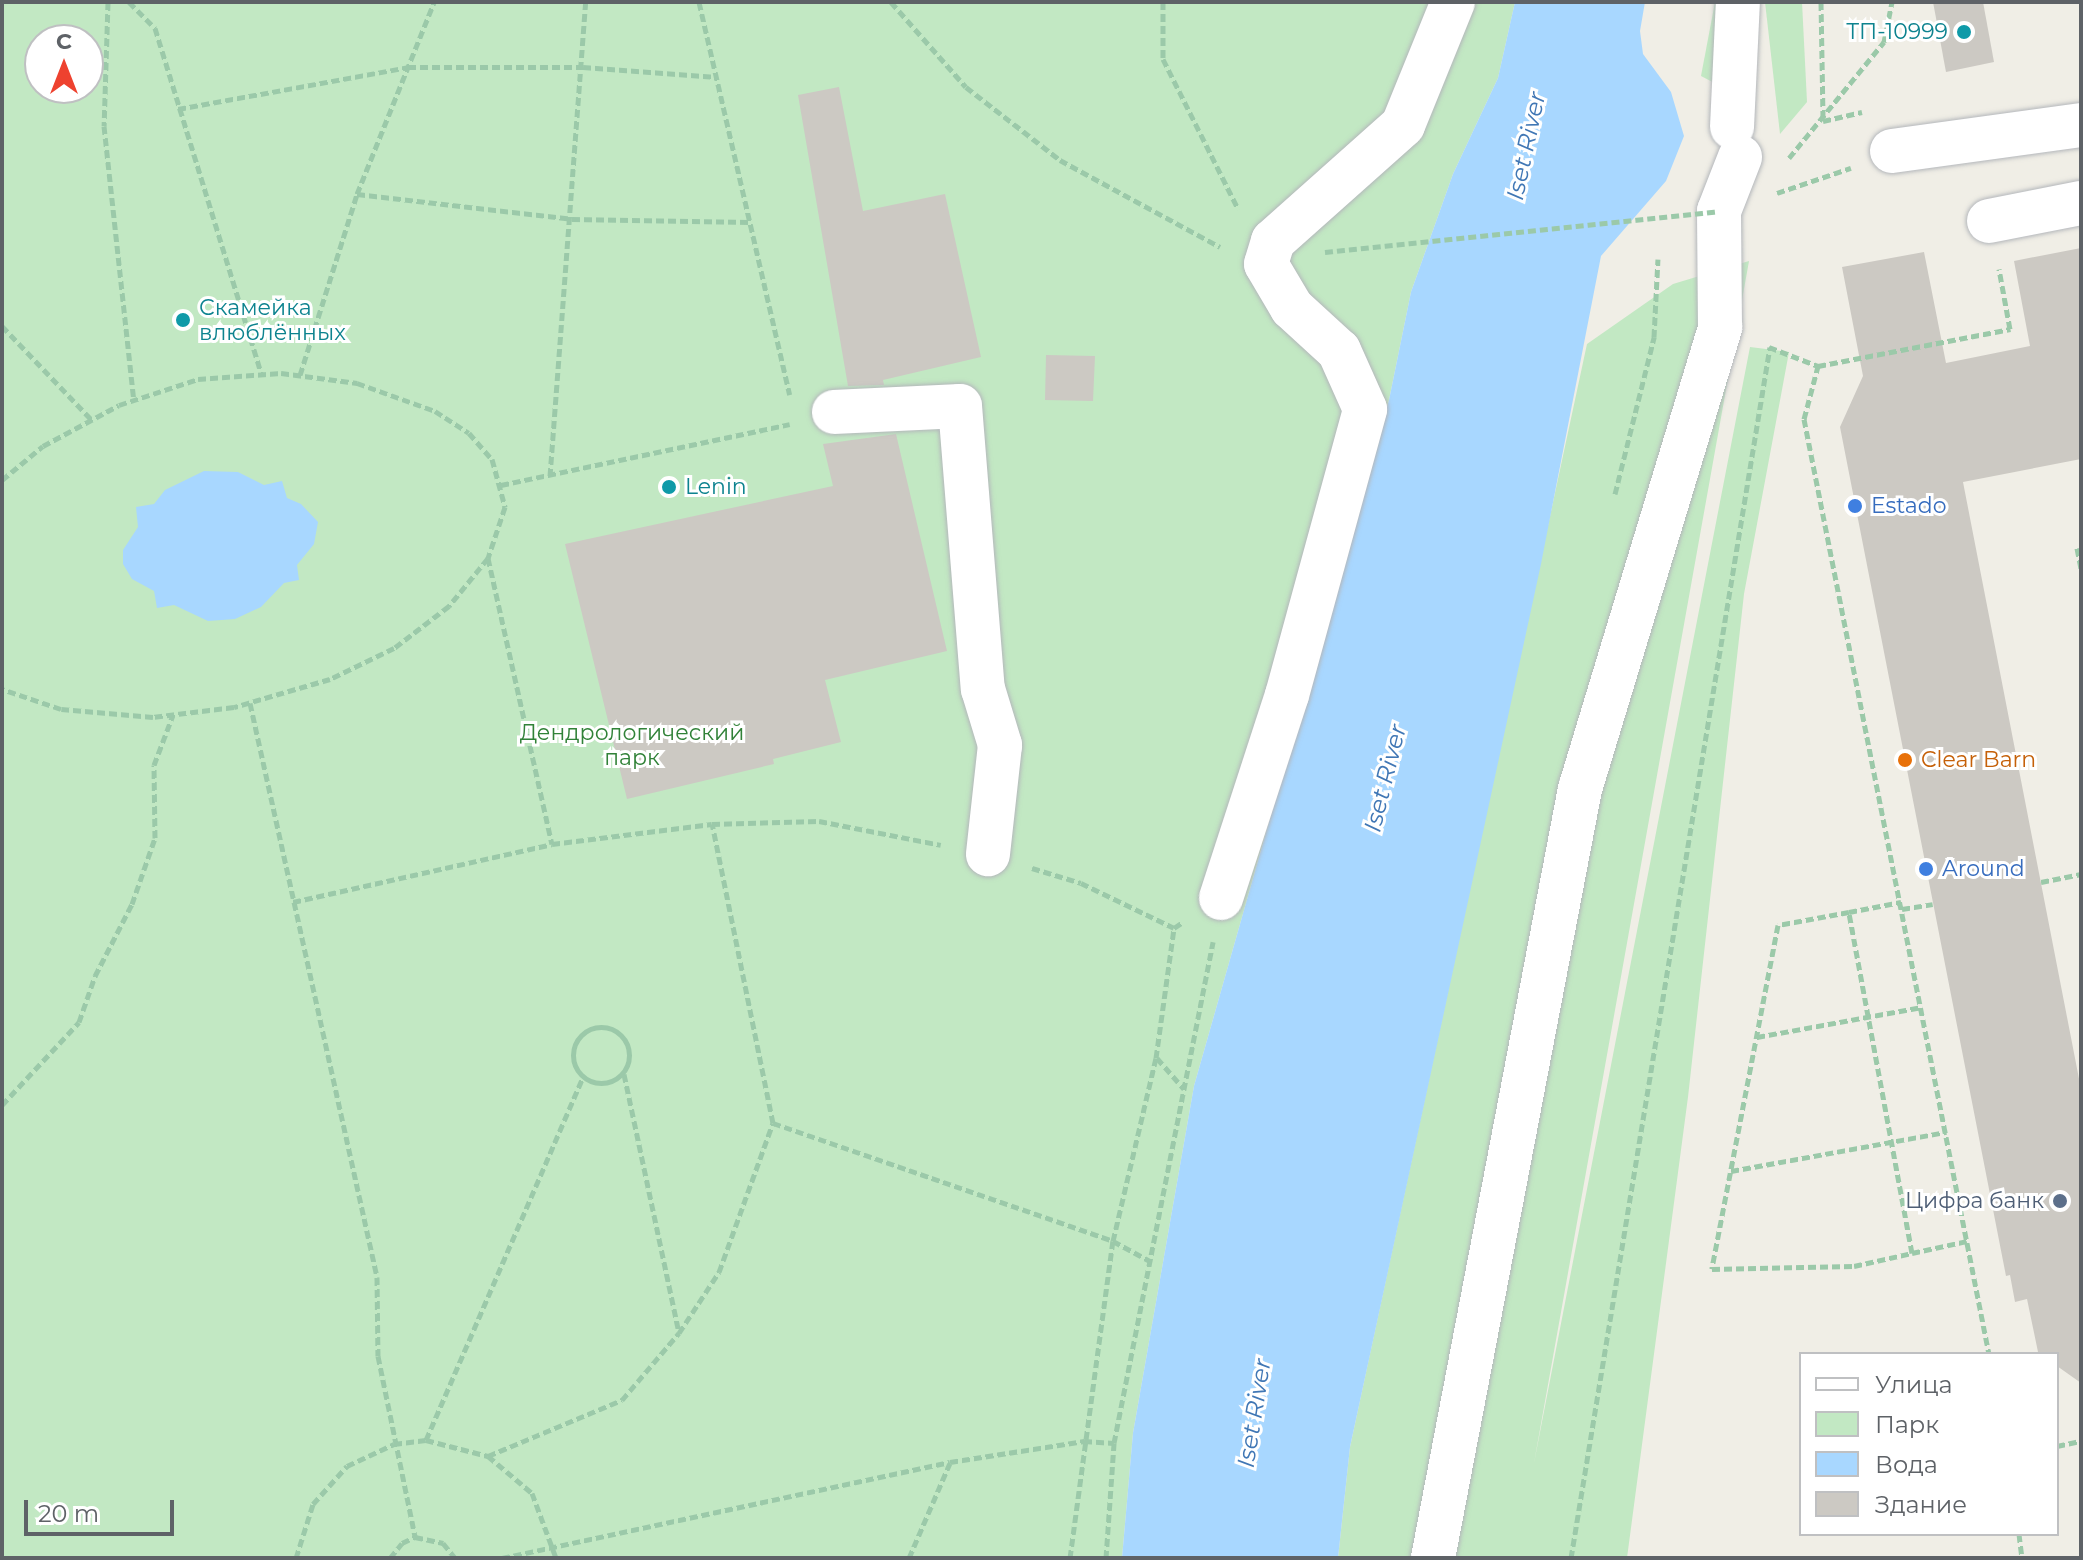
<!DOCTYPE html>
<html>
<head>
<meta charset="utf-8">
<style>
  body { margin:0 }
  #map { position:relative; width:2083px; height:1560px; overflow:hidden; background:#f0eee6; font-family:Montserrat,sans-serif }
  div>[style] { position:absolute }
  .green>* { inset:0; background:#c2e8c3 }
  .water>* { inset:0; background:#a8d7ff }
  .building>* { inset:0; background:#ccc9c3 }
  .path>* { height:5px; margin-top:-2.5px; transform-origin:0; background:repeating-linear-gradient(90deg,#9bc9a9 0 8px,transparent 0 12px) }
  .path>.ring { margin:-2.5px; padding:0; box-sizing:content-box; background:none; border:5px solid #9bc9a9; border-radius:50% }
  .roads { filter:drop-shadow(0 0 2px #b4b7bb) drop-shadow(0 0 2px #b4b7bb) }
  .minor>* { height:44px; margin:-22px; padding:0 22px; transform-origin:22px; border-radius:22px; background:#fff }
  .path-bridge>* { height:5px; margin-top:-2.5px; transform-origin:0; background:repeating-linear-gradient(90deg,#9bc9a9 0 8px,transparent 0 12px) }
  .dots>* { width:22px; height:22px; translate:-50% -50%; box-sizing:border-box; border:4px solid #fff; border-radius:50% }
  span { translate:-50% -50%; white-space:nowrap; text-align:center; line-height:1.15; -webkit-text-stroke:6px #fff; paint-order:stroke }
  .culture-label { font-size:22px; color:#0d838f }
  .right { translate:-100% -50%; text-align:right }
  .left { translate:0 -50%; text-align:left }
  .shop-label { font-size:22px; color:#366cbe }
  .park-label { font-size:22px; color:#318238 }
  .food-label { font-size:22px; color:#c56008 }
  .service-label { font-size:22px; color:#4e5e75 }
  .water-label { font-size:24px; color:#4077b5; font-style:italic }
  .frame { position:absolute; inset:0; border:4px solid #5e6267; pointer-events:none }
  .legend { position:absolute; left:1799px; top:1352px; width:260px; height:184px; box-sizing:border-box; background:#fff; border:2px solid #bfc0c2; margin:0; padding:10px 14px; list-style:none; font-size:24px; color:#5e6267 }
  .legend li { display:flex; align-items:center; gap:16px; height:40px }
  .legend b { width:40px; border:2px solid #bfc0c2 }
  .north { position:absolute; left:24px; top:24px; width:80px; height:80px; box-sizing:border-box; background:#fff; border:2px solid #bfc0c2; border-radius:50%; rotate:0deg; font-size:22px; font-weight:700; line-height:32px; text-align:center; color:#5e6267 }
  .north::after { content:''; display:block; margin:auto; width:28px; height:36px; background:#ee422f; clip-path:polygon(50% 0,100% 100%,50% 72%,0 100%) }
  .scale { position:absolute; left:24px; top:1500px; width:150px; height:36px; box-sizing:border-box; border:4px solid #5e6267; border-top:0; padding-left:10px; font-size:24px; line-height:28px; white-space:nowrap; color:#5e6267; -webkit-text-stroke:6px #fff; paint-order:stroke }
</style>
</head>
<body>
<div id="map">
  <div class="green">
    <i style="clip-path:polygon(evenodd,2px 2px,1515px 2px,1498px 78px,1453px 174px,1411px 292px,1389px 400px,1194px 1086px,1133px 1433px,1122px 1558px,2px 1558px,2px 2px,40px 40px,88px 40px,88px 88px,40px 88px,40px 40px)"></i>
    <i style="clip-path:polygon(1715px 2px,1724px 2px,1722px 87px,1701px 76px)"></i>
    <i style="clip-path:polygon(1765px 2px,1802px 2px,1807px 102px,1780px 134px)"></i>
    <i style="clip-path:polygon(1749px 261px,1534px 1463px,1750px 347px,1789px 352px,1744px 594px,1688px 1097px,1627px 1558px,1338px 1558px,1350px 1447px,1587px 344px,1673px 284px)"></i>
  </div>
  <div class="water">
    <i style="clip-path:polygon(1515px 2px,1645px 2px,1640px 31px,1643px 54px,1671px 92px,1684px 136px,1666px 181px,1601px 256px,1541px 564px,1350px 1447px,1338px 1558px,1122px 1558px,1133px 1433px,1194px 1086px,1389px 400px,1411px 292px,1453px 174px,1498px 78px)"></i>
    <i style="clip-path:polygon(204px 471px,238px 472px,264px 485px,282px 481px,287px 498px,301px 504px,318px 522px,314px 544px,297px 565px,299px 580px,284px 583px,261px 607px,235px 619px,208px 621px,174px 605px,157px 608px,154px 591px,132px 579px,123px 564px,123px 550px,138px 527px,136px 507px,154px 504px,165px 490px)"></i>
  </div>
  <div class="building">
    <i style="clip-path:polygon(1933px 2px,1983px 2px,1994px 62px,1946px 72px)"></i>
    <i style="clip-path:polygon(839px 87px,863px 211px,945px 194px,981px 357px,883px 380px,884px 385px,848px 386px,798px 95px)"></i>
    <i style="clip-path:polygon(2081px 248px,2081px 459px,1963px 482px,2081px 1089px,2081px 1383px,2057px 1366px,2057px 1354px,2038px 1352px,2027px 1299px,2015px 1302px,2010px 1275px,2006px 1276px,1840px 427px,1863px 376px,1842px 267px,1924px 252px,1946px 363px,2030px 346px,2014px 261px)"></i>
    <i style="clip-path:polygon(1046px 355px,1095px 356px,1093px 401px,1045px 400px)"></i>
    <i style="clip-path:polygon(896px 434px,947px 651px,825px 680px,841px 742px,773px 759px,774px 764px,627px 799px,565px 544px,833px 486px,823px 444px)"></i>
  </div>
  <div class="path">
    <i style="left:108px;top:2px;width:124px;rotate:91.8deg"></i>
    <i style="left:104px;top:126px;width:276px;rotate:83.8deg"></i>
    <i style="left:129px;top:2px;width:37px;rotate:45deg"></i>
    <i style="left:155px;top:28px;width:361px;rotate:72.9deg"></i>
    <i style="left:699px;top:2px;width:403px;rotate:77deg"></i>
    <i style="left:891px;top:2px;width:113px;rotate:48.6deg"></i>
    <i style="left:966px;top:87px;width:119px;rotate:37.8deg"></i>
    <i style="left:1060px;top:160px;width:182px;rotate:28.5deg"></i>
    <i style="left:1163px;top:2px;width:57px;rotate:90deg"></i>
    <i style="left:1163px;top:59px;width:168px;rotate:63.4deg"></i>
    <i style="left:1821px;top:2px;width:119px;rotate:89deg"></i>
    <i style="left:1823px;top:121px;width:40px;rotate:-13deg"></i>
    <i style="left:178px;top:109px;width:234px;rotate:-10.3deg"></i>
    <i style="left:408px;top:67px;width:175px"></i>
    <i style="left:583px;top:67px;width:134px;rotate:4.3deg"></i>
    <i style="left:1789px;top:158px;width:150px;rotate:-50.7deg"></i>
    <i style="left:1884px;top:42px;width:41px;rotate:-78.7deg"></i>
    <i style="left:1777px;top:193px;width:78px;rotate:-18.7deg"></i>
    <i style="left:357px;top:194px;width:216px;rotate:6.6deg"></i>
    <i style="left:572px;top:219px;width:178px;rotate:1deg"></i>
    <i style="left:2px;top:326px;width:129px;rotate:46.3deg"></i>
    <i style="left:1769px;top:347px;width:53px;rotate:21.2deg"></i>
    <i style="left:1818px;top:366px;width:196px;rotate:-10.9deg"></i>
    <i style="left:2010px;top:329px;width:61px;rotate:-100.4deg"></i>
    <i style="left:300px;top:375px;width:190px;rotate:-72.5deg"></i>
    <i style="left:357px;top:194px;width:207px;rotate:-68.1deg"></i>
    <i style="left:1804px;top:419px;width:953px;rotate:78.81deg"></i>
    <i style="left:1804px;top:419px;width:55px;rotate:-75.2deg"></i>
    <i style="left:550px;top:476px;width:475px;rotate:-85.7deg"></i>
    <i style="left:2px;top:480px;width:53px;rotate:-39.7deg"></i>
    <i style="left:43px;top:446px;width:86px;rotate:-28.3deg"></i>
    <i style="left:119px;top:405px;width:83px;rotate:-18.2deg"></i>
    <i style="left:198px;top:379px;width:83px;rotate:-4.1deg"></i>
    <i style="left:281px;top:373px;width:77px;rotate:7.5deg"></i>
    <i style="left:357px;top:383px;width:83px;rotate:19.7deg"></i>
    <i style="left:435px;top:411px;width:40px;rotate:32.9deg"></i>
    <i style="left:469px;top:433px;width:35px;rotate:49deg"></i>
    <i style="left:492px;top:459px;width:50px;rotate:74.8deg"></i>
    <i style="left:505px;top:507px;width:54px;rotate:108.4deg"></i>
    <i style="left:488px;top:558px;width:62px;rotate:129.1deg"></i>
    <i style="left:449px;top:606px;width:69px;rotate:142.6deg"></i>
    <i style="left:394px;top:648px;width:71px;rotate:154.2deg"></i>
    <i style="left:330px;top:679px;width:100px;rotate:163.7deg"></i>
    <i style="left:234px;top:707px;width:82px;rotate:173deg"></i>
    <i style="left:153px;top:717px;width:92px;rotate:-175deg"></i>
    <i style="left:61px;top:709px;width:62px;rotate:-161.3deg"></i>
    <i style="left:501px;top:485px;width:295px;rotate:-11.9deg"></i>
    <i style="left:1615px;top:494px;width:162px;rotate:-76deg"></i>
    <i style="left:1654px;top:337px;width:78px;rotate:-87.1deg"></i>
    <i style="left:2077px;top:548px;width:21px;rotate:79deg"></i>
    <i style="left:488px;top:558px;width:293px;rotate:77.4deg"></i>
    <i style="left:250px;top:703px;width:588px;rotate:77.52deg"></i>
    <i style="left:377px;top:1277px;width:79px;rotate:89.3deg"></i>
    <i style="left:378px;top:1356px;width:185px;rotate:78.4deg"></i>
    <i style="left:1032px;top:868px;width:51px;rotate:17deg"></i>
    <i style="left:1081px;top:883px;width:103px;rotate:25.8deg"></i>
    <i style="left:2041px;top:882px;width:41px;rotate:-11.3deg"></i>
    <i style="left:293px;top:902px;width:265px;rotate:-12.6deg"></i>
    <i style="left:552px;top:844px;width:161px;rotate:-7.1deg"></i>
    <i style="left:712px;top:824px;width:107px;rotate:-1.6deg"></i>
    <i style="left:819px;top:821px;width:124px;rotate:11.1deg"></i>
    <i style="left:1902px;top:909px;width:31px;rotate:-9deg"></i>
    <i style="left:1849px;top:912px;width:53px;rotate:-10.9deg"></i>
    <i class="ring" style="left:573px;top:1027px;width:51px;height:51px"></i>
    <i style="left:1757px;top:1037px;width:168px;rotate:-10.3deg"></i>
    <i style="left:1157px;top:1058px;width:41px;rotate:48.9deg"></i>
    <i style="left:624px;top:1074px;width:265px;rotate:78deg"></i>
    <i style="left:2px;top:1105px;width:113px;rotate:-47.1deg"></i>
    <i style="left:79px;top:1022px;width:49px;rotate:-70.8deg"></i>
    <i style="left:95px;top:976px;width:81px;rotate:-62.8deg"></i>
    <i style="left:132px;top:904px;width:70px;rotate:-70.8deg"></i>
    <i style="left:155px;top:838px;width:73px;rotate:-90.8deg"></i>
    <i style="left:154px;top:765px;width:53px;rotate:-69.2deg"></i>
    <i style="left:773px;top:1123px;width:360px;rotate:19.1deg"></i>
    <i style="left:1113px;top:1241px;width:42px;rotate:28.4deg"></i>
    <i style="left:1731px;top:1171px;width:219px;rotate:-10.3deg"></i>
    <i style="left:1912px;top:1253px;width:347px;rotate:-100.5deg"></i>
    <i style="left:1849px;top:912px;width:72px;rotate:169.6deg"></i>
    <i style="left:1778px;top:925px;width:350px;rotate:100.9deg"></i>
    <i style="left:1712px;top:1269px;width:142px;rotate:-1.2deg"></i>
    <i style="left:1854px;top:1266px;width:59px;rotate:-12.6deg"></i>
    <i style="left:1912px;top:1253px;width:56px;rotate:-12.3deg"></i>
    <i style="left:426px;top:1440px;width:393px;rotate:-66.6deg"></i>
    <i style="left:2057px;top:1446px;width:25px;rotate:-12deg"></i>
    <i style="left:488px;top:1456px;width:145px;rotate:-22.7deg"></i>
    <i style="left:622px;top:1400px;width:88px;rotate:-49.6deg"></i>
    <i style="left:679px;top:1333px;width:73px;rotate:-56.7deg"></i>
    <i style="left:719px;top:1272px;width:158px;rotate:-70.1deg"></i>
    <i style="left:773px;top:1123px;width:305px;rotate:-101.5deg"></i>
    <i style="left:2019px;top:1534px;width:24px;rotate:83deg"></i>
    <i style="left:296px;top:1558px;width:57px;rotate:-72.5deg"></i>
    <i style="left:313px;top:1504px;width:51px;rotate:-48.2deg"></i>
    <i style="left:347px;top:1466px;width:52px;rotate:-25.1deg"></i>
    <i style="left:394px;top:1444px;width:32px;rotate:-7deg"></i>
    <i style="left:426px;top:1440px;width:64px;rotate:14.5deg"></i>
    <i style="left:488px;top:1456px;width:57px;rotate:40.1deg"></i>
    <i style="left:532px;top:1493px;width:69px;rotate:69.7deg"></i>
    <i style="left:390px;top:1558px;width:19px;rotate:-51deg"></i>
    <i style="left:402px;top:1543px;width:14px;rotate:-25deg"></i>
    <i style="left:415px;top:1537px;width:29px;rotate:12deg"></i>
    <i style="left:443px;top:1543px;width:19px;rotate:51deg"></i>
    <i style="left:502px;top:1558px;width:458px;rotate:-12.1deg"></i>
    <i style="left:950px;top:1462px;width:136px;rotate:-8.9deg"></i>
    <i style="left:1084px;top:1441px;width:30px;rotate:4deg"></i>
    <i style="left:909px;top:1558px;width:103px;rotate:-66.7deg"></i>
    <i style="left:1070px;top:1558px;width:320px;rotate:-82.3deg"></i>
    <i style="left:1113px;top:1241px;width:188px;rotate:-76.8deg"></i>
    <i style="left:1156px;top:1058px;width:131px;rotate:-82.1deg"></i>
    <i style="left:1174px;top:928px;width:11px;rotate:-34deg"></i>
    <i style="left:1106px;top:1558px;width:115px;rotate:-86deg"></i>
    <i style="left:1114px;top:1443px;width:511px;rotate:-78.82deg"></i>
    <i style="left:1571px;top:1558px;width:1227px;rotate:-80.67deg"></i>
  </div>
  <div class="roads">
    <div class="minor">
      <i style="left:1732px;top:127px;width:125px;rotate:-87.3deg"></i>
      <i style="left:1892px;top:151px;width:191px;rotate:-7.8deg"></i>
      <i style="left:1989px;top:221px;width:94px;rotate:-11.1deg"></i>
      <i style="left:834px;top:412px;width:126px;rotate:-2.7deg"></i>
      <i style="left:960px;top:406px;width:284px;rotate:85.4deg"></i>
      <i style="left:983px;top:689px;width:59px;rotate:73.1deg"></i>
      <i style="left:1000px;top:745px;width:110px;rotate:96.3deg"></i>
      <i style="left:1221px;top:898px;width:213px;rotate:-72deg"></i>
      <i style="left:1287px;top:695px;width:296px;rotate:-74.7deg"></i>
      <i style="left:1365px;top:409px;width:64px;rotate:-114.1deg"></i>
      <i style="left:1339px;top:351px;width:64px;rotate:-137.5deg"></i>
      <i style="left:1292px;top:308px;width:51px;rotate:-120.6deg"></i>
      <i style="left:1266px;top:264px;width:24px;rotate:-73deg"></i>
      <i style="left:1273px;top:241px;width:174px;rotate:-41.7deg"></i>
      <i style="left:1403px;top:125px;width:133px;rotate:-67.9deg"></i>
      <i style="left:1433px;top:1558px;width:783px;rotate:-79.18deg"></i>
      <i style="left:1580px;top:789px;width:483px;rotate:-73.1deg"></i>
      <i style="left:1720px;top:327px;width:116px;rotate:-90.5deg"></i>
      <i style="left:1719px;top:211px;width:58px;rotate:-68.7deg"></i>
    </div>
  </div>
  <div class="path-bridge">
    <i style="left:1325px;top:252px;width:396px;rotate:-5.9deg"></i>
  </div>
  <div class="dots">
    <i style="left:1964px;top:32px;background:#0f9aa8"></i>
    <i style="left:183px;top:320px;background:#0f9aa8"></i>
    <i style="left:669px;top:487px;background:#0f9aa8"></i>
    <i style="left:1855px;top:506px;background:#3f7fe0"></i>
    <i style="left:1905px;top:760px;background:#e8710a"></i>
    <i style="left:1926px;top:869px;background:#3f7fe0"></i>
    <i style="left:2060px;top:1201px;background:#5c6f8a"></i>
  </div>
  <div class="culture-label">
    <span class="right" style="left:1948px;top:32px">ТП-10999</span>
    <span class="left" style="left:199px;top:320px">Скамейка<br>влюблённых</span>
    <span class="left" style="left:685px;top:487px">Lenin</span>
  </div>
  <div class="shop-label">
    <span class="left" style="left:1871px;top:506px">Estado</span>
    <span class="left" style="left:1942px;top:869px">Around</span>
  </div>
  <div class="park-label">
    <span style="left:632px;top:745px">Дендрологический<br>парк</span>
  </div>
  <div class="food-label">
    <span class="left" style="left:1921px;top:760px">Clear Barn</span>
  </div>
  <div class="service-label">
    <span class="right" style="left:2044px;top:1201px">Цифра банк</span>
  </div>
  <div class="water-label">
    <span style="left:1526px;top:146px;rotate:-78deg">Iset River</span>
    <span style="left:1385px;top:778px;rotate:-76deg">Iset River</span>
    <span style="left:1254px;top:1413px;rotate:-81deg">Iset River</span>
  </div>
  <div class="frame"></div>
  <ul class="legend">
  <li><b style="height:10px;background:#fff"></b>Улица</li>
  <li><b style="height:22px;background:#c2e8c3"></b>Парк</li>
  <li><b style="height:22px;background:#a8d7ff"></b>Вода</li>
  <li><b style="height:22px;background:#ccc9c3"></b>Здание</li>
  </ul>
  <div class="north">С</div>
  <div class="scale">20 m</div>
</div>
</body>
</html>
